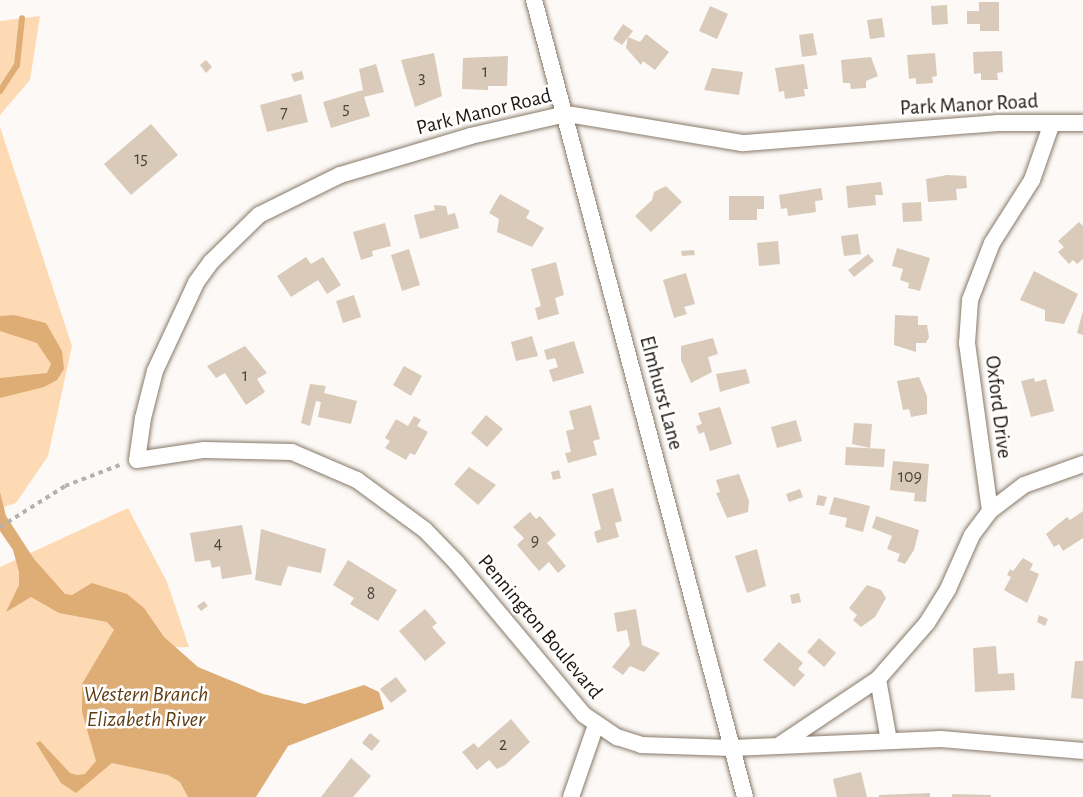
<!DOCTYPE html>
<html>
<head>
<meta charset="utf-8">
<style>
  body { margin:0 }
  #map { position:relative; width:1083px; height:797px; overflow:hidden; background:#fcf9f6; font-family:"Alegreya Sans",sans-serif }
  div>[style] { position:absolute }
  .green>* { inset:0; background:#fedab4 }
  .water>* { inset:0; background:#deac75 }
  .stream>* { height:6px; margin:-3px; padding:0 3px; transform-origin:3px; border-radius:3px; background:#deac75 }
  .building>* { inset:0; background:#dacab9 }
  .path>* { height:4px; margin-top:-2px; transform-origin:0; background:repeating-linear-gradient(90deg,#b5b1ad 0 4.5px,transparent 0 9px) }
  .roads { filter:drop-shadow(0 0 2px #887969) drop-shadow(0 0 2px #887969) }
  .minor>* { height:16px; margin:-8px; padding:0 8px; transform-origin:8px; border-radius:8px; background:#fff }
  span { translate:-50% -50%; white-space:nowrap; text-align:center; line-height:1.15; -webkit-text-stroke:5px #fff; paint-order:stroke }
  .number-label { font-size:18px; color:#4d443c }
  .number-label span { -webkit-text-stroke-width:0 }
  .street-label { font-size:21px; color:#1e1812 }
  .water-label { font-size:22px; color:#5e3c12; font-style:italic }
</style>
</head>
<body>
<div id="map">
  <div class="green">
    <i style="clip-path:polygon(40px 16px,30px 80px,0 115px,0 21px)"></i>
    <i style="clip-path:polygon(0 127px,72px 346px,48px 456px,16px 503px,0 508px)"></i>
    <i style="clip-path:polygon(128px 508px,167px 582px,189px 647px,139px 648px,207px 797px,0 797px,0 567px)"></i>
  </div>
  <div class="water">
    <i style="clip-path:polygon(14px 315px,46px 323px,62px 351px,64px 369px,57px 380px,44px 387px,0 398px,0 378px,47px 373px,51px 364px,37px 343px,0 331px,0 316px)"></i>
    <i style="clip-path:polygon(0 492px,6px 516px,34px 559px,65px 594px,72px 595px,92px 583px,127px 594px,144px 608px,164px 637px,198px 667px,263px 694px,305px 704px,364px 685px,379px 692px,384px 709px,288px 746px,256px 797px,188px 797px,180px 782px,168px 775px,112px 763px,76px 793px,61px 783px,36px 743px,40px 741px,70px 773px,77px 775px,85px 774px,96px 761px,82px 712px,82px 684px,114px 630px,107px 622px,59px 613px,31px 597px,6px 612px,19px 585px,19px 572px,13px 550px,0 531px)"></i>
  </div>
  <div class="stream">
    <i style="left:0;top:91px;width:31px;rotate:-57deg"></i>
    <i style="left:17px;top:65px;width:47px;rotate:-83.9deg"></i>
  </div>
  <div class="building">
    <i style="clip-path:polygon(979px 2px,999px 2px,999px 31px,980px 31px,980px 24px,967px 24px,967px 11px,979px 11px)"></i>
    <i style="clip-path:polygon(947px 5px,948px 24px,932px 25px,931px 6px)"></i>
    <i style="clip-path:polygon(710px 6px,728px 14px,717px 39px,699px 31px)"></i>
    <i style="clip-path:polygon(882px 18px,885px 37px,870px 39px,867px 20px)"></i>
    <i style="clip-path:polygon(623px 24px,633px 31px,622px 45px,613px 39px)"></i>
    <i style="clip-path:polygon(813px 33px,817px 55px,802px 57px,799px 35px)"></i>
    <i style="clip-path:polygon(646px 34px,669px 52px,655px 70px,643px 61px,641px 65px,626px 48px,628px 37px,640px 42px)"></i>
    <i style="clip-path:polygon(1002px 51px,1003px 72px,997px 73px,998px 80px,981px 80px,981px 73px,974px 74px,973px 52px)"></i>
    <i style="clip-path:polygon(434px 53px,442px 96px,415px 107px,401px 60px)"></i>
    <i style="clip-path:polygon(935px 53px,937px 76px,932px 77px,933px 83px,916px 84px,916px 78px,909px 79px,907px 55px)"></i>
    <i style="clip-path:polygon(508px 56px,507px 86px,488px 86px,488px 90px,462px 89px,463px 58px)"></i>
    <i style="clip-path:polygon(871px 57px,878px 76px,866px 81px,866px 88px,851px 89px,850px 83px,843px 83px,841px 60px)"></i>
    <i style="clip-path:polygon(206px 60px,212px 67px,206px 73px,200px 65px)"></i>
    <i style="clip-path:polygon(376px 64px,384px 92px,364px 97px,370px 116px,331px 128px,323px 102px,363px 90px,359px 69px)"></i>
    <i style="clip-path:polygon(804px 64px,808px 89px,804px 89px,805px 96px,785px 99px,784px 91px,779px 92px,775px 68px)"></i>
    <i style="clip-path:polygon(712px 68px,743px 72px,739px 95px,704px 90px)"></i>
    <i style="clip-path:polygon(302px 71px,304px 79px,294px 82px,291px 74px)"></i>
    <i style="clip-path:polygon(301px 94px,308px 122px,267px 132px,260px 105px)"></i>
    <i style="clip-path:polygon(151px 124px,178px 155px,131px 195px,104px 164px)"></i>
    <i style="clip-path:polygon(947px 175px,966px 176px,967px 188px,956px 189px,957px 200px,928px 202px,926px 179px)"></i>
    <i style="clip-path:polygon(881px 182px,883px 195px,875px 195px,876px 205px,848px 208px,846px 186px)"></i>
    <i style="clip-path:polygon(666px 186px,682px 202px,651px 232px,635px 216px,652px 200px,654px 192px)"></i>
    <i style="clip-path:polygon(821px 188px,823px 200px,815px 201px,816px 212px,788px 216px,787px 208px,781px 209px,779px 195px)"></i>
    <i style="clip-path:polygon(500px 194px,530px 211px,526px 218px,544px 228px,532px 247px,497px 232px,499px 219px,489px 213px)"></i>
    <i style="clip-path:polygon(729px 196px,764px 196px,764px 209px,757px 209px,757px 220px,729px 220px)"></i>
    <i style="clip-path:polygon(921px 202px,922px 221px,903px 222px,902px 203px)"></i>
    <i style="clip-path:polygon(434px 205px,446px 206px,448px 215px,455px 213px,459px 228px,420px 239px,414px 215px,435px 210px)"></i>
    <i style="clip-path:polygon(1079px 222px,1083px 226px,1083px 259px,1077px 264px,1073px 260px,1069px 264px,1058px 252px,1064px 247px,1058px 241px)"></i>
    <i style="clip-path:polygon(385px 223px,391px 246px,372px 251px,373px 256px,361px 260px,353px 232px)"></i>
    <i style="clip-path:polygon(858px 234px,861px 254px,844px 256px,841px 236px)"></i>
    <i style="clip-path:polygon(778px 241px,780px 264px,759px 266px,757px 243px)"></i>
    <i style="clip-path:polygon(897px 248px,930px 258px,920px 291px,908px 288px,909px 283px,900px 280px,903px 269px,892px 266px)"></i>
    <i style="clip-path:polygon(409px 249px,420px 285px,402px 291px,391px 255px)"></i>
    <i style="clip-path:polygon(694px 250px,695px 255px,682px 256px,681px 251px)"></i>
    <i style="clip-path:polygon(868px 254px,874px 261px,854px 277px,848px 270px)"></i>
    <i style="clip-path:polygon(306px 257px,311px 264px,323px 257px,341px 285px,327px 294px,318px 280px,291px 297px,277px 276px)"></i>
    <i style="clip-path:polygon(556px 262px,564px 295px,555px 298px,559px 314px,538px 320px,535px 308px,541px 306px,531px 269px)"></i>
    <i style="clip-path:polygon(1034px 271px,1078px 294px,1064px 324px,1045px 321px,1045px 310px,1020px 300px)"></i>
    <i style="clip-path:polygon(686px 273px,695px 304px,684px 307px,687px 314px,674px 318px,663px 280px)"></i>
    <i style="clip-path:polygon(354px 295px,361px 317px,343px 323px,336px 301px)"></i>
    <i style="clip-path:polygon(1083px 311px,1083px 335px,1077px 333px)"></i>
    <i style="clip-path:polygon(895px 315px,918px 316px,918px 325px,927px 325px,929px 337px,926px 343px,916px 343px,916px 352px,894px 345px)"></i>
    <i style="clip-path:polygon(532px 336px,538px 356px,516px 361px,511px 342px)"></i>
    <i style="clip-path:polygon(713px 338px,718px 354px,708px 357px,712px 372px,691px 383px,681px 360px,681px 346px)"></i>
    <i style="clip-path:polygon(574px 341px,584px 373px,553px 382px,549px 370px,558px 367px,555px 358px,547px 360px,544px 350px)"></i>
    <i style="clip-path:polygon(245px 346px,267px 373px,257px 379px,265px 392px,246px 405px,225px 373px,216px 378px,207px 366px)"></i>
    <i style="clip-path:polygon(404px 366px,422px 376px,411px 396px,393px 385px)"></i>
    <i style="clip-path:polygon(746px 369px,750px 383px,720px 392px,716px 374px)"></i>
    <i style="clip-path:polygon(919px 377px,927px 396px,927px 414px,911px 417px,909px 409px,903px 410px,897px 381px)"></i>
    <i style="clip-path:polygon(1034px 378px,1035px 382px,1046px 379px,1054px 411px,1031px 417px,1021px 381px)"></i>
    <i style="clip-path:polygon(310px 384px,326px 386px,324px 393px,357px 401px,351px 424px,318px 417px,321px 402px,316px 401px,310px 426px,301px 423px)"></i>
    <i style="clip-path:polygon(591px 405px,600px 439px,593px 441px,597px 455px,568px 463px,565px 453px,571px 452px,566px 431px,574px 429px,569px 411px)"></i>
    <i style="clip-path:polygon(720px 407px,732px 444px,710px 451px,704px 432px,699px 434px,696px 426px,702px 424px,698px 413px)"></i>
    <i style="clip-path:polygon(486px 415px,503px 429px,487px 447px,471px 433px)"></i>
    <i style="clip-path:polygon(414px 416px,421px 420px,417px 426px,428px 432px,415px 455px,410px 453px,406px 460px,385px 448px,390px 441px,385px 438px,396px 419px,408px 426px)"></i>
    <i style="clip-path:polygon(796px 420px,802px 441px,777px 448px,771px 427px)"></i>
    <i style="clip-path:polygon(854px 423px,872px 424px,870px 448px,852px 444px)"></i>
    <i style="clip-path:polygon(846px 447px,885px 449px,884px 467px,845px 465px)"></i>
    <i style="clip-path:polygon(893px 461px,929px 464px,926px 502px,914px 501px,915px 493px,890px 490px)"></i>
    <i style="clip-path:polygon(469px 467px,496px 485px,478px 505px,454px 484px)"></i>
    <i style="clip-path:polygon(559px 470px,561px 478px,553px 480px,551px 472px)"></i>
    <i style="clip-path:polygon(739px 474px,749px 501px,748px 512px,727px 518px,716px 493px,720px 492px,716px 480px)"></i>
    <i style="clip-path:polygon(613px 488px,622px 521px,615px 523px,619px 537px,597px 543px,594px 532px,601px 529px,592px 494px)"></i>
    <i style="clip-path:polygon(800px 489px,803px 497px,789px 502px,786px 494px)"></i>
    <i style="clip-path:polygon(818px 495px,827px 497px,824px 506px,816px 505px)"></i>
    <i style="clip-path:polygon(834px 497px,870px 506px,863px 532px,845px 527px,847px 518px,829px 514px)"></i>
    <i style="clip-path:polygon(1083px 511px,1083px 538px,1063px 551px,1059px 544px,1054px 547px,1046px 534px,1067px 517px,1070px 520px)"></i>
    <i style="clip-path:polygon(530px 512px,536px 519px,540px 516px,556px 535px,547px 543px,566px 566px,558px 573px,549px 562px,539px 571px,517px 545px,524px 538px,513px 527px)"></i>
    <i style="clip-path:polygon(876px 516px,919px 530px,914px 550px,905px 564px,897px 561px,900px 554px,887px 549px,892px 536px,872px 528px)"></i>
    <i style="clip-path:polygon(242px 525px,252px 574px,222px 579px,220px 566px,212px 568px,210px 560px,195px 562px,190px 533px)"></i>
    <i style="clip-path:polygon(261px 529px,326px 549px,321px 573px,288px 566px,281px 586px,255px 580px)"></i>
    <i style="clip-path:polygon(757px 549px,766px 586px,747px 593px,735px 556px)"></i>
    <i style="clip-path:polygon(1023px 558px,1033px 564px,1030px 570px,1039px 574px,1027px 603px,1004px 590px,1011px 577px,1007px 575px,1010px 569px,1013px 571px)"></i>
    <i style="clip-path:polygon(348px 560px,397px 590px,378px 621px,350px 604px,354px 598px,333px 585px)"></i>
    <i style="clip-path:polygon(867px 585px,881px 590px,886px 598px,875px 617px,861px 627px,853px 620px,857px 615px,849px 608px)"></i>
    <i style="clip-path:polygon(799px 593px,801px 602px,792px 604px,790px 595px)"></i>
    <i style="clip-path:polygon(204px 601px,208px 606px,201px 611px,197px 606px)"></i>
    <i style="clip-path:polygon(425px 609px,437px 623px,432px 627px,446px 643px,425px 661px,399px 631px)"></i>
    <i style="clip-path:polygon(636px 609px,642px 645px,660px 653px,644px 672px,630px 666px,623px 675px,612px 667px,630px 645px,627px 630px,617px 632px,614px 613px)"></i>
    <i style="clip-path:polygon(1039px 615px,1048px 619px,1045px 626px,1037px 622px)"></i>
    <i style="clip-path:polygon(819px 638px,836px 653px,824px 667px,807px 652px)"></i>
    <i style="clip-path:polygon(779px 642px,803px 663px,798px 669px,805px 675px,794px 687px,763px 660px)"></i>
    <i style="clip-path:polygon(996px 646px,998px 674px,1014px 673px,1015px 690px,975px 692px,973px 648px)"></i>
    <i style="clip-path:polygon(1075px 661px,1083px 661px,1083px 699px,1071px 698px)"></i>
    <i style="clip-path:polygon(396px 677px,407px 691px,391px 703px,380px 689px)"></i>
    <i style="clip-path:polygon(511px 719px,530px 742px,505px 765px,497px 769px,489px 760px,477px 770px,462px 752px,474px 743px,478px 748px)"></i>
    <i style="clip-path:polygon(370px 733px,380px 741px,372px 751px,362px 743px)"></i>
    <i style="clip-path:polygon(351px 758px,371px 776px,353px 797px,321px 797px)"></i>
    <i style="clip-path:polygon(861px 772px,867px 797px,837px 797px,833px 779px)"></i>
    <i style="clip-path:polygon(930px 793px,930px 797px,879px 797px,879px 795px)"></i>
    <i style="clip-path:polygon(952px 794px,991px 795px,991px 797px,952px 797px)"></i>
  </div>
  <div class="path">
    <i style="left:0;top:527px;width:77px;rotate:-32.2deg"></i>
    <i style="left:65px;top:486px;width:61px;rotate:-21.1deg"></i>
  </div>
  <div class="roads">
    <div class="minor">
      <i style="left:534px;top:0;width:824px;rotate:75.17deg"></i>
      <i style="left:1083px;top:123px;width:85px;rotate:180deg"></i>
      <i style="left:998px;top:123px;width:257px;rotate:175.5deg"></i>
      <i style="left:742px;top:143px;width:178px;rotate:-170.6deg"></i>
      <i style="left:566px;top:114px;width:98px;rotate:167deg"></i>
      <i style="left:471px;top:136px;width:137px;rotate:163.4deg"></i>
      <i style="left:340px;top:175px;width:90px;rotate:153.7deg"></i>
      <i style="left:259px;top:215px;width:67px;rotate:135.6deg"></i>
      <i style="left:211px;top:262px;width:26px;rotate:126deg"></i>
      <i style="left:196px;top:283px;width:97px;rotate:115deg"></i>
      <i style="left:155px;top:371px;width:49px;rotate:104.3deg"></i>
      <i style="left:143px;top:418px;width:42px;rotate:98.1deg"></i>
      <i style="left:137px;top:460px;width:68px;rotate:-8.5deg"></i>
      <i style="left:204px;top:450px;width:88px;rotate:1.3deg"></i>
      <i style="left:292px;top:452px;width:71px;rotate:23.3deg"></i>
      <i style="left:357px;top:480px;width:84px;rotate:36.3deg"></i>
      <i style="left:425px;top:530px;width:45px;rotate:45.9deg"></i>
      <i style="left:456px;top:562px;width:199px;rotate:50.1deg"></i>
      <i style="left:584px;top:715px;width:40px;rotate:34deg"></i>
      <i style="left:617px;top:737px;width:25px;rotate:18deg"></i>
      <i style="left:641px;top:745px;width:91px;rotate:1.9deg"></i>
      <i style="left:732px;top:748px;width:209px;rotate:-2.5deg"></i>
      <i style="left:941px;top:739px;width:143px;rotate:4.8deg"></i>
      <i style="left:990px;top:511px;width:43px;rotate:-37.4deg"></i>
      <i style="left:1024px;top:485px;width:63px;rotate:-19.6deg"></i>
      <i style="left:889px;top:741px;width:63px;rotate:-100.1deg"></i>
      <i style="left:878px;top:679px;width:74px;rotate:-48.8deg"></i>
      <i style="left:927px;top:623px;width:40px;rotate:-58deg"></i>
      <i style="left:948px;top:589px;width:59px;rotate:-66deg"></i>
      <i style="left:972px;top:535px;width:30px;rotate:-53deg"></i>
      <i style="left:990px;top:511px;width:170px;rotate:-97.8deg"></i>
      <i style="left:967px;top:343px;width:43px;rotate:-86deg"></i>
      <i style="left:970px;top:300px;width:61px;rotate:-68.9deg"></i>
      <i style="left:992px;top:243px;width:75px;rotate:-57.6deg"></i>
      <i style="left:1032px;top:180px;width:60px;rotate:-70.7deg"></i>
      <i style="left:781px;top:744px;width:117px;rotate:-33.8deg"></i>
      <i style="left:571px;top:797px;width:76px;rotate:-70.9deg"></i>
    </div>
  </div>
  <div class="number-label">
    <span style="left:485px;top:72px">1</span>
    <span style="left:422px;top:78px">3</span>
    <span style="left:346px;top:109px">5</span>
    <span style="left:284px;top:113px">7</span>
    <span style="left:141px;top:159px">15</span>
    <span style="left:245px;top:376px">1</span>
    <span style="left:910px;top:477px">109</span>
    <span style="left:535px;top:541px">9</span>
    <span style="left:218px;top:544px">4</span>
    <span style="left:371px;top:594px">8</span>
    <span style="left:503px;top:745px">2</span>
  </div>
  <div class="street-label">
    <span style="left:969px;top:105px;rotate:-3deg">Park Manor Road</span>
    <span style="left:484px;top:112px;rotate:-14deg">Park Manor Road</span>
    <span style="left:661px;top:393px;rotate:75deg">Elmhurst Lane</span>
    <span style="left:998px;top:407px;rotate:83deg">Oxford Drive</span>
    <span style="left:540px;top:627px;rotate:50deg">Pennington Boulevard</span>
  </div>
  <div class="water-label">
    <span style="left:146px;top:707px">Western Branch<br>Elizabeth River</span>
  </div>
</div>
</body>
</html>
